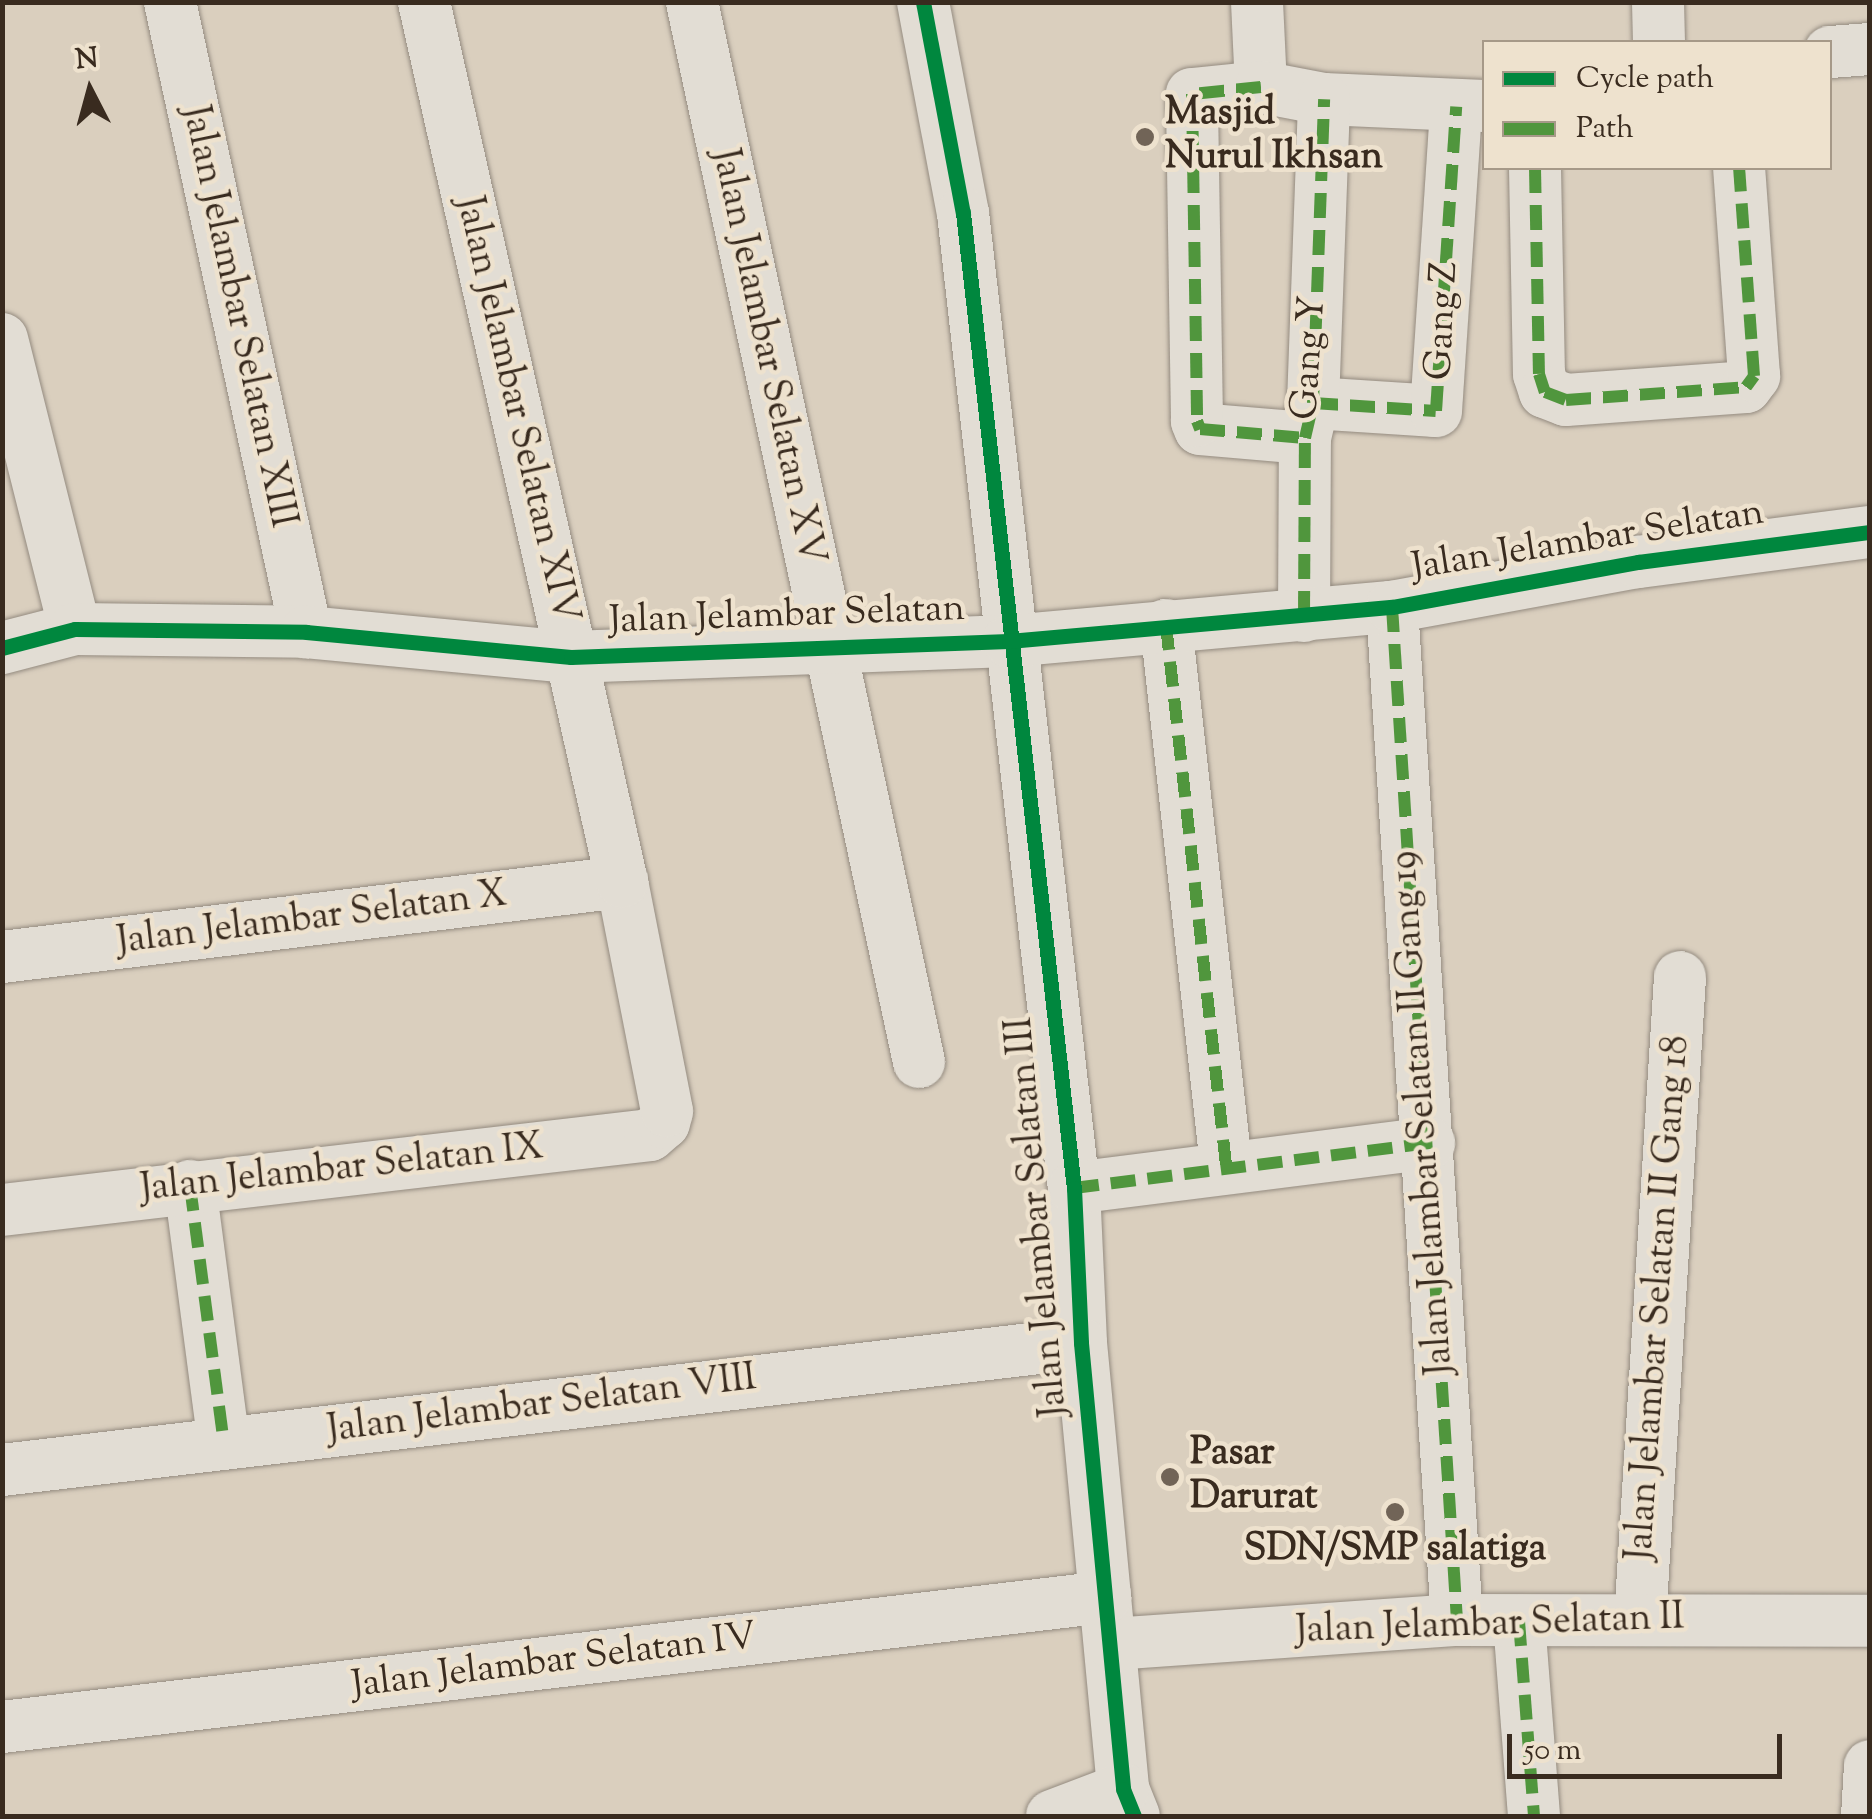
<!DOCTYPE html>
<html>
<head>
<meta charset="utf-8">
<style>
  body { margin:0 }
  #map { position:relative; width:1872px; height:1819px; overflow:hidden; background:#dacfbe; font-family:"Sorts Mill Goudy",serif }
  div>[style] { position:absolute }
  .roads { filter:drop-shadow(0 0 2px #948b80) drop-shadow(0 0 2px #948b80) }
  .minor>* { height:52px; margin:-26px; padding:0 26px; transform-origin:26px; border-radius:26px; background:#e2ddd4 }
  .quiet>* { height:12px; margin-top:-6px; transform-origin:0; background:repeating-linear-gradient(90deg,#50963d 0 25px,transparent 0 37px) }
  .cycleway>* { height:15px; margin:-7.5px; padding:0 7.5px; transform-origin:7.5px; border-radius:7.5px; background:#00873e }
  .dots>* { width:28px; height:28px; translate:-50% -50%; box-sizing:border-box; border:5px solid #eee2ce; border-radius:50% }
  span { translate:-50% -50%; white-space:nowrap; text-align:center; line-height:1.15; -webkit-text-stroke:9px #eee2ce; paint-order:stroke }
  .poi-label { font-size:38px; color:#392b1f; font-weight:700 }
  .left { translate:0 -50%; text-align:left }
  .street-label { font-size:38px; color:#392b1f }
  .frame { position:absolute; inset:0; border:5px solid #392b1f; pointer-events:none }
  .legend { position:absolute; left:1482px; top:40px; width:350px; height:130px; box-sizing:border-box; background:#eee2ce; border:2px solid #a69988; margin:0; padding:12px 18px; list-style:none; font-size:30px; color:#392b1f }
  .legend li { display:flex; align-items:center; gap:20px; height:50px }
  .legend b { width:50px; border:2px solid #a69988 }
  .north { position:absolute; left:40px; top:40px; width:100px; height:100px; -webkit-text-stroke:8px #eee2ce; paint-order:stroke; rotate:354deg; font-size:28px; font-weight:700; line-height:40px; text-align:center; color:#392b1f }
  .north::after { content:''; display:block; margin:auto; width:35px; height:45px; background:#392b1f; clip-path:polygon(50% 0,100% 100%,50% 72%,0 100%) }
  .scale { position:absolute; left:1507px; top:1734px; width:275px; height:45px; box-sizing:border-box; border:5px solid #392b1f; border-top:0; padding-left:12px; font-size:30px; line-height:35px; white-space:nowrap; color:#392b1f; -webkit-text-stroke:8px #eee2ce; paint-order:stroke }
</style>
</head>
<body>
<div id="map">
  <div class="roads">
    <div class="minor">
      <i style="left:170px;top:2px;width:645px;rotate:77.82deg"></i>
      <i style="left:692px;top:2px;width:1084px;rotate:77.91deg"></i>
      <i style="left:923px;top:2px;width:215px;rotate:79.3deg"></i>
      <i style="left:963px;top:213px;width:981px;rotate:83.51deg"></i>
      <i style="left:1074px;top:1188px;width:155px;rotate:87.4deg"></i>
      <i style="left:1081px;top:1343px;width:448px;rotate:84.6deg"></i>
      <i style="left:1123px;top:1789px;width:29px;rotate:68deg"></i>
      <i style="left:1257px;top:2px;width:85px;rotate:87.3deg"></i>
      <i style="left:1658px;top:2px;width:40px;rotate:88.6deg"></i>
      <i style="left:1830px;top:52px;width:40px;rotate:-4.3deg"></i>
      <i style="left:1535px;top:168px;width:206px;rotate:88.9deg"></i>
      <i style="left:1539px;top:374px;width:19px;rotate:72deg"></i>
      <i style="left:1545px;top:392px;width:22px;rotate:21deg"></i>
      <i style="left:1566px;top:400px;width:180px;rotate:-4.1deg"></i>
      <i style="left:1746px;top:387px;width:14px;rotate:-54deg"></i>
      <i style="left:1754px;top:376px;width:209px;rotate:-94.1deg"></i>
      <i style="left:2px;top:339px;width:299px;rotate:75.9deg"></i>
      <i style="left:1313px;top:403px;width:123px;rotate:3.7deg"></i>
      <i style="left:1436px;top:411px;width:305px;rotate:-86.2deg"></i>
      <i style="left:1305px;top:438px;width:105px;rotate:-175.1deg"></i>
      <i style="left:1200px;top:429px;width:9px;rotate:-111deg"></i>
      <i style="left:1197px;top:421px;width:327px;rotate:-90.9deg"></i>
      <i style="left:1192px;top:94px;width:69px;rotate:-5.8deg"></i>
      <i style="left:1261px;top:87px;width:64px;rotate:10.8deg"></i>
      <i style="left:1324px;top:99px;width:160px;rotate:2.5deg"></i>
      <i style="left:1392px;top:607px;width:1015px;rotate:86.33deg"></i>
      <i style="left:1304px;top:616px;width:178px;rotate:-89.7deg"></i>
      <i style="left:1305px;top:438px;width:36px;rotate:-77deg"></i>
      <i style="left:1313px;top:403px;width:304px;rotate:-87.9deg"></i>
      <i style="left:1166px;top:625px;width:543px;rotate:83.66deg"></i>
      <i style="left:2px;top:648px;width:75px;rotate:-14.6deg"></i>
      <i style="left:75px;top:629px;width:231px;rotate:0.7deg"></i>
      <i style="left:306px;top:632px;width:266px;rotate:5.4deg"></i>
      <i style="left:571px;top:657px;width:438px;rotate:-2.1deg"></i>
      <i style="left:1009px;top:641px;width:385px;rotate:-5.1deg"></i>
      <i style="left:1392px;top:607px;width:250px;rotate:-10.4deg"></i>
      <i style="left:1638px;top:562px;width:234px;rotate:-7.4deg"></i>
      <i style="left:2px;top:957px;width:625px;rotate:-6.9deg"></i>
      <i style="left:190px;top:1186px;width:259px;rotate:82.5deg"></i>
      <i style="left:1074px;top:1188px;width:358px;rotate:-7.2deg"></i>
      <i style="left:2px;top:1210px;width:652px;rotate:-6.6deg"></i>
      <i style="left:650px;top:1135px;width:18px;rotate:-41deg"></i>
      <i style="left:664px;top:1123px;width:12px;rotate:-76deg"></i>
      <i style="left:667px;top:1111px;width:233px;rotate:-101.1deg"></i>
      <i style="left:622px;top:882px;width:902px;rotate:-102.68deg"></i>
      <i style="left:2px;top:1470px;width:1086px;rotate:-6.71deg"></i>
      <i style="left:1640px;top:1620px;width:644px;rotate:-86.44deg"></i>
      <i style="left:1519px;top:1621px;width:196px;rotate:85.6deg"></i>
      <i style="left:1112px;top:1644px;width:346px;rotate:-4deg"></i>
      <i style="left:1457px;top:1620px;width:413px;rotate:0.1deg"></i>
      <i style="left:2px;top:1727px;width:1111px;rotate:-6.72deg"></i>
      <i style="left:1052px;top:1816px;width:76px;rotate:-20.8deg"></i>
      <i style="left:1867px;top:1816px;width:50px;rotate:-86.6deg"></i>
    </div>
  </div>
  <div class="quiet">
    <i style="left:1261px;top:87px;width:69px;rotate:174.2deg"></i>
    <i style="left:1192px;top:94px;width:327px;rotate:89.1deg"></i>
    <i style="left:1197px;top:421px;width:9px;rotate:69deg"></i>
    <i style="left:1200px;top:429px;width:105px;rotate:4.9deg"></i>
    <i style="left:1535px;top:168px;width:206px;rotate:88.9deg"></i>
    <i style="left:1539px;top:374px;width:19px;rotate:72deg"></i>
    <i style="left:1545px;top:392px;width:22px;rotate:21deg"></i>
    <i style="left:1566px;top:400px;width:180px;rotate:-4.1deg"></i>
    <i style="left:1746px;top:387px;width:14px;rotate:-54deg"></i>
    <i style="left:1754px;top:376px;width:209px;rotate:-94.1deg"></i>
    <i style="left:1313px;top:403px;width:123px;rotate:3.7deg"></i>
    <i style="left:1436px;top:411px;width:305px;rotate:-86.2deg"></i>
    <i style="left:1392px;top:607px;width:1015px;rotate:86.33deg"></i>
    <i style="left:1304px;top:616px;width:178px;rotate:-89.7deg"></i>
    <i style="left:1305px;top:438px;width:36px;rotate:-77deg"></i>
    <i style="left:1313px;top:403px;width:304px;rotate:-87.9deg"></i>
    <i style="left:1166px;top:625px;width:543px;rotate:83.66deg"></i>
    <i style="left:190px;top:1186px;width:259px;rotate:82.5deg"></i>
    <i style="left:1074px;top:1188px;width:358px;rotate:-7.2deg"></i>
    <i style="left:1519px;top:1621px;width:196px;rotate:85.6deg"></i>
  </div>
  <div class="cycleway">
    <i style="left:923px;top:2px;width:215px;rotate:79.3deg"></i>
    <i style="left:963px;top:213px;width:981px;rotate:83.51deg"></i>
    <i style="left:1074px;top:1188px;width:155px;rotate:87.4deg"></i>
    <i style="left:1081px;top:1343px;width:448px;rotate:84.6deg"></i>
    <i style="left:1123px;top:1789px;width:29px;rotate:68deg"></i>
    <i style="left:2px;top:648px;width:75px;rotate:-14.6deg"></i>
    <i style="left:75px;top:629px;width:231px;rotate:0.7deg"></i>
    <i style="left:306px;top:632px;width:266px;rotate:5.4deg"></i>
    <i style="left:571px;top:657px;width:438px;rotate:-2.1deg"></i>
    <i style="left:1009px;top:641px;width:385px;rotate:-5.1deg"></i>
    <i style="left:1392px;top:607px;width:250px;rotate:-10.4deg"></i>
    <i style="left:1638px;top:562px;width:234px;rotate:-7.4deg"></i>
  </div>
  <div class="dots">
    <i style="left:1145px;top:137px;background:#716457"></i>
    <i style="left:1170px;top:1477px;background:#716457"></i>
    <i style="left:1395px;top:1512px;background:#716457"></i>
  </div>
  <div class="poi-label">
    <span class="left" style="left:1165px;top:137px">Masjid<br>Nurul Ikhsan</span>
    <span class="left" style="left:1190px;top:1477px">Pasar<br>Darurat</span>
    <span style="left:1395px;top:1551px">SDN/SMP salatiga</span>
  </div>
  <div class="street-label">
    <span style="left:237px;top:317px;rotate:78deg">Jalan Jelambar Selatan XIII</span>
    <span style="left:1444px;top:321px;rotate:-87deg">Gang Z</span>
    <span style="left:766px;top:357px;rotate:78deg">Jalan Jelambar Selatan XV</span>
    <span style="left:1311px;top:358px;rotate:-86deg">Gang Y</span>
    <span style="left:515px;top:410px;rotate:77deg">Jalan Jelambar Selatan XIV</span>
    <span style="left:1588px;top:542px;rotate:-9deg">Jalan Jelambar Selatan</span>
    <span style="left:787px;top:617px;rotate:-2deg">Jalan Jelambar Selatan</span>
    <span style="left:312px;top:920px;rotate:-7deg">Jalan Jelambar Selatan X</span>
    <span style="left:1424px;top:1113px;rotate:-94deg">Jalan Jelambar Selatan II Gang 19</span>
    <span style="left:342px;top:1170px;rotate:-6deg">Jalan Jelambar Selatan IX</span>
    <span style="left:1039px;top:1217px;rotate:-95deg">Jalan Jelambar Selatan III</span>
    <span style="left:1660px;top:1298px;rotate:-86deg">Jalan Jelambar Selatan II Gang 18</span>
    <span style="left:542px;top:1406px;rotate:-7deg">Jalan Jelambar Selatan VIII</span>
    <span style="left:1490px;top:1626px;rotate:-2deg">Jalan Jelambar Selatan II</span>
    <span style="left:554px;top:1663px;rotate:-7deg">Jalan Jelambar Selatan IV</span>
  </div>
  <div class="frame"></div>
  <ul class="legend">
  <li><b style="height:12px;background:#00873e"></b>Cycle path</li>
  <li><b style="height:12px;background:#50963d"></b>Path</li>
  </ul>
  <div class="north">N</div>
  <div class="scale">50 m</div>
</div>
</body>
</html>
